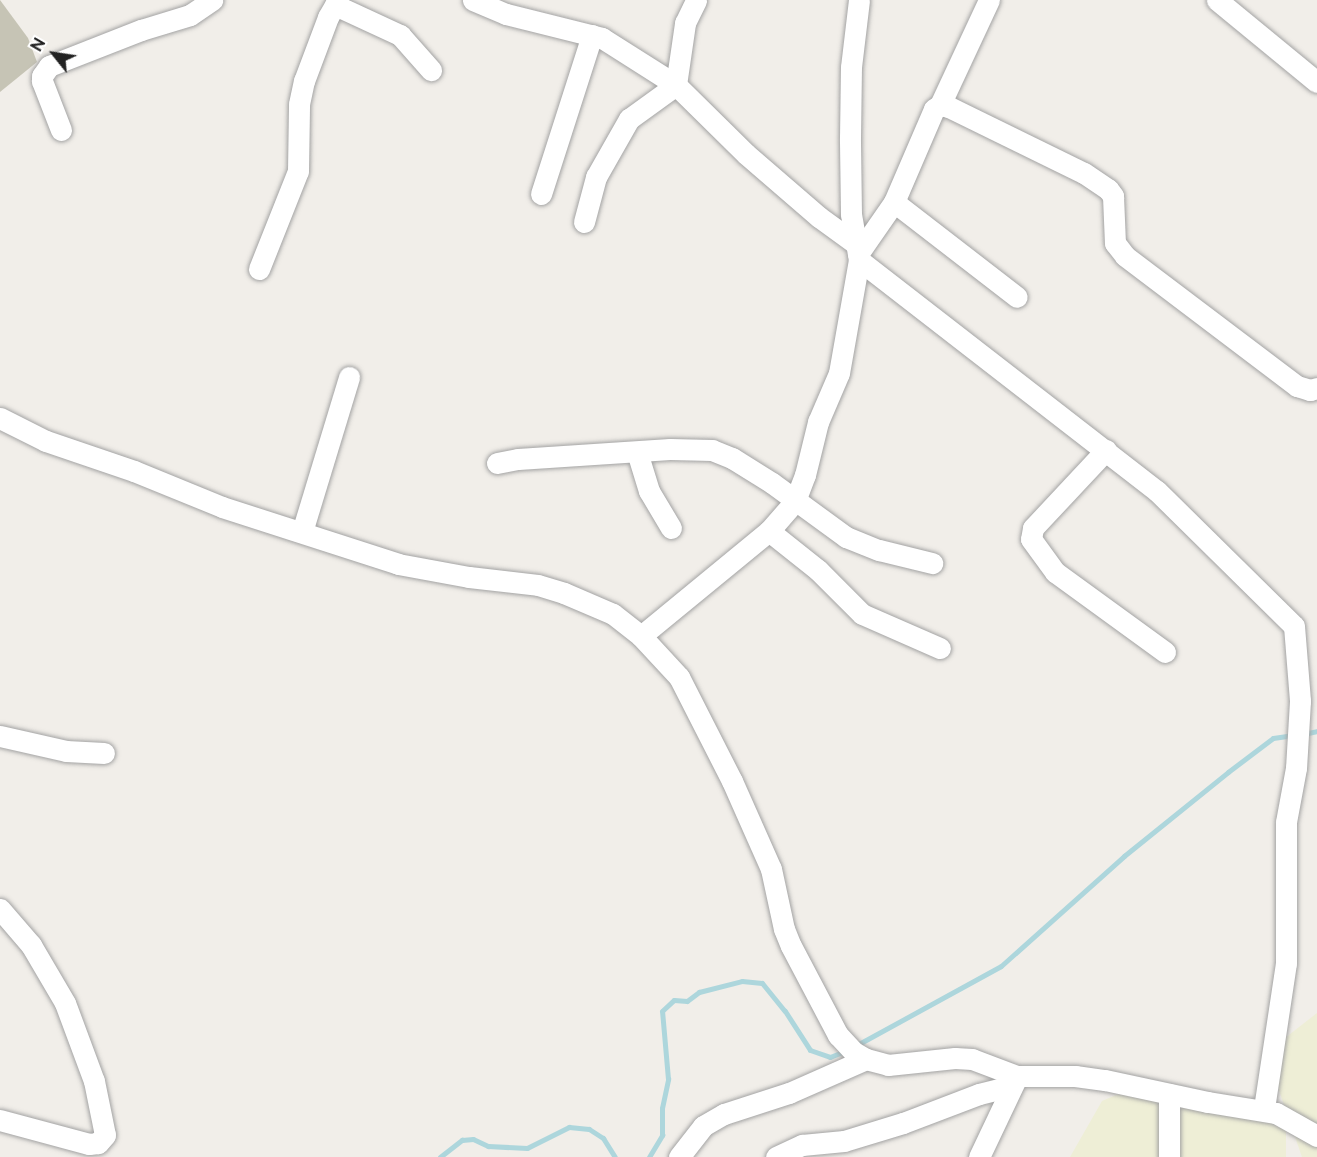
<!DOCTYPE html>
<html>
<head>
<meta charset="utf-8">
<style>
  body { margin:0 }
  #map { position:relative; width:1317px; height:1157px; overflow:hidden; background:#f1eee9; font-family:Raleway,sans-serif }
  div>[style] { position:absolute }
  .construction>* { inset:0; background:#c6c4b5 }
  .farmland>* { inset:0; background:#eeeed6 }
  .stream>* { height:5px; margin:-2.5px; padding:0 2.5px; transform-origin:2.5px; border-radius:2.5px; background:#add6dc }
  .roads { filter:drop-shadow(0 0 2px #a3a3a3) drop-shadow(0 0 2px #a3a3a3) }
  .minor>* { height:21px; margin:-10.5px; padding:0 10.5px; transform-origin:10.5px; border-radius:10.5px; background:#fff }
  span { translate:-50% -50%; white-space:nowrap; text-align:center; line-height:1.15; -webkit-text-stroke:4.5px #fff; paint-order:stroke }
  .north { position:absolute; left:24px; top:24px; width:60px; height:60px; -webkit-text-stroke:4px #fff; paint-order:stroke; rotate:300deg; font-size:16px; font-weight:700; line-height:24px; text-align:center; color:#222 }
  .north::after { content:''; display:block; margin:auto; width:21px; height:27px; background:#222; clip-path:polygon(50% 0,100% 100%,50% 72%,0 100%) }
</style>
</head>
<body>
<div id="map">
  <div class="construction">
    <i style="clip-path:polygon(0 0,28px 38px,37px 62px,0 92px)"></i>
  </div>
  <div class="farmland">
    <i style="clip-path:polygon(1317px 1013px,1317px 1157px,1302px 1157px,1266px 1053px)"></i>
    <i style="clip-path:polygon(1123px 1092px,1219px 1115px,1253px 1115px,1286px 1130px,1286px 1157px,1070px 1157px,1102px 1101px)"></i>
  </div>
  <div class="stream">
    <i style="left:1303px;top:734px;width:14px;rotate:-12deg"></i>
    <i style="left:855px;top:1046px;width:166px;rotate:-28.7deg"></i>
    <i style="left:1001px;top:966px;width:165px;rotate:-41.8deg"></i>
    <i style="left:1124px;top:856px;width:134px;rotate:-38.9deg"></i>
    <i style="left:1228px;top:772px;width:56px;rotate:-37.1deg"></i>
    <i style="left:1273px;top:738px;width:21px;rotate:-8deg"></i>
    <i style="left:440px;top:1157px;width:28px;rotate:-38deg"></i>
    <i style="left:462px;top:1140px;width:11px;rotate:-5deg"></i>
    <i style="left:473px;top:1139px;width:17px;rotate:25deg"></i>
    <i style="left:488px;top:1146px;width:39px;rotate:3deg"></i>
    <i style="left:527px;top:1148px;width:47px;rotate:-26.6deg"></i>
    <i style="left:569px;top:1127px;width:20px;rotate:6deg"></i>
    <i style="left:589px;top:1129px;width:17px;rotate:33deg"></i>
    <i style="left:603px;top:1138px;width:22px;rotate:58deg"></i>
    <i style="left:649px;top:1157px;width:26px;rotate:-59deg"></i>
    <i style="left:662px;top:1135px;width:27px;rotate:-90deg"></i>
    <i style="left:662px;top:1108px;width:30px;rotate:-78deg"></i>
    <i style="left:668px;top:1079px;width:68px;rotate:-95deg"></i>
    <i style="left:662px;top:1011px;width:16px;rotate:-43deg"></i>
    <i style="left:674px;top:1000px;width:13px;rotate:4deg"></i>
    <i style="left:687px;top:1001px;width:15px;rotate:-37deg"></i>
    <i style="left:699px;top:992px;width:44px;rotate:-14.3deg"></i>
    <i style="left:742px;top:981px;width:20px;rotate:6deg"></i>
    <i style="left:762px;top:983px;width:36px;rotate:51deg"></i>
    <i style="left:785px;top:1011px;width:46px;rotate:57.3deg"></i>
    <i style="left:810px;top:1050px;width:21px;rotate:19deg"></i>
    <i style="left:830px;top:1057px;width:18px;rotate:-22deg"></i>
  </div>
  <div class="roads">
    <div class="minor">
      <i style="left:473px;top:0;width:36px;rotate:23deg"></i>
      <i style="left:506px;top:14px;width:99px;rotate:14deg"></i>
      <i style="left:602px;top:38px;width:88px;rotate:32.4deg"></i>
      <i style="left:676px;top:85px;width:98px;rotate:44.6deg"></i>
      <i style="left:746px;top:154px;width:96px;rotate:40.8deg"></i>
      <i style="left:819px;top:217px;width:46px;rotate:36.1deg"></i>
      <i style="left:1217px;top:0;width:129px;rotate:39.4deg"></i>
      <i style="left:335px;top:5px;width:72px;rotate:24.8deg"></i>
      <i style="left:400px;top:35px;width:47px;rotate:48.5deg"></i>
      <i style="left:940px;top:105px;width:116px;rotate:-65deg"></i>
      <i style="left:61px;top:130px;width:53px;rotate:-111.2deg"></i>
      <i style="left:42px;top:81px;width:5px;rotate:-90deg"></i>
      <i style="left:42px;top:76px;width:12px;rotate:-55deg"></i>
      <i style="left:49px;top:66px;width:99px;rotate:-21.4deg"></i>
      <i style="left:141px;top:30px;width:51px;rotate:-17deg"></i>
      <i style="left:190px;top:15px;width:27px;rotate:-34deg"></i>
      <i style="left:541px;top:194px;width:167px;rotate:-72.2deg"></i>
      <i style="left:894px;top:202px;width:155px;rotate:37.7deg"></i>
      <i style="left:584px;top:222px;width:47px;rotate:-75.1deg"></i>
      <i style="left:596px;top:177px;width:67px;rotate:-60.4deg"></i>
      <i style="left:629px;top:119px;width:58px;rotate:-35.9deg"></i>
      <i style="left:676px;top:85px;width:63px;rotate:-81.7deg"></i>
      <i style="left:685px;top:23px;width:25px;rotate:-64deg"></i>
      <i style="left:858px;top:254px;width:63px;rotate:-55.3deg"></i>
      <i style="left:894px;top:202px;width:101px;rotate:-66.7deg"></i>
      <i style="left:934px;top:109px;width:7px;rotate:-34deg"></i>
      <i style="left:940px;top:105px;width:9px;rotate:13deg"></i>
      <i style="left:949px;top:107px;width:150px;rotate:26.1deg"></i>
      <i style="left:1084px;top:173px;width:29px;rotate:34deg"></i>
      <i style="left:1108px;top:189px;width:9px;rotate:54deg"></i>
      <i style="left:1113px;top:196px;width:47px;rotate:87.6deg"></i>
      <i style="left:1115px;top:243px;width:16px;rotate:52deg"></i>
      <i style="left:1125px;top:256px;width:216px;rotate:37.1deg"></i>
      <i style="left:1297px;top:386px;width:14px;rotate:17deg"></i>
      <i style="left:1310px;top:390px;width:7px;rotate:-16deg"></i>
      <i style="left:859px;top:260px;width:377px;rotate:37.8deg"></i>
      <i style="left:1157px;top:491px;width:192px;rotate:44.6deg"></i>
      <i style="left:1294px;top:626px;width:75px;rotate:85.4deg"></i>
      <i style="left:1300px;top:701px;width:67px;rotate:93.4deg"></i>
      <i style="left:1296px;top:768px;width:55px;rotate:100.5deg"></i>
      <i style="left:1286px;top:822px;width:141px;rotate:90deg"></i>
      <i style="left:1286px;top:963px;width:148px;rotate:98.6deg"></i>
      <i style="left:259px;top:269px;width:105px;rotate:-68.3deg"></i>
      <i style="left:298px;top:171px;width:67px;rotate:-89.1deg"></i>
      <i style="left:299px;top:104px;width:24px;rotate:-78deg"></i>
      <i style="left:304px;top:81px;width:68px;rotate:-69.4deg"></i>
      <i style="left:328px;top:17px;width:20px;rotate:-60deg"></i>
      <i style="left:0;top:418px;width:51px;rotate:26.6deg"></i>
      <i style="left:46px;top:441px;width:93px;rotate:18.8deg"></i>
      <i style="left:134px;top:471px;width:95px;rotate:22.2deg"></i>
      <i style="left:222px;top:507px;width:185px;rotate:17.9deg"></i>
      <i style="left:398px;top:564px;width:72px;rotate:10.4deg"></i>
      <i style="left:469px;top:577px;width:69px;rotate:6.6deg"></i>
      <i style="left:538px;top:585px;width:27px;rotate:17deg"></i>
      <i style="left:564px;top:593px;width:53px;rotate:23.2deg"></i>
      <i style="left:613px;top:614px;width:36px;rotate:38deg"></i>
      <i style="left:641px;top:636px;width:56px;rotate:47.2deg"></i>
      <i style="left:679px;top:677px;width:117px;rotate:63deg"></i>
      <i style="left:732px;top:781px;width:96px;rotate:66.1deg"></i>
      <i style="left:771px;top:869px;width:61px;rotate:77.8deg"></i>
      <i style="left:784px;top:929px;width:18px;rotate:68deg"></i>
      <i style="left:791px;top:946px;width:101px;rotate:62.2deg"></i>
      <i style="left:838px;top:1035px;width:23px;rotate:47deg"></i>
      <i style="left:854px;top:1052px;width:14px;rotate:30deg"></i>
      <i style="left:866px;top:1059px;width:23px;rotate:15deg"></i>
      <i style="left:888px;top:1065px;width:67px;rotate:-6deg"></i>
      <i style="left:955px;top:1058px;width:17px;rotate:3deg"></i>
      <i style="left:972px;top:1059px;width:48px;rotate:20.7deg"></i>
      <i style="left:1017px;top:1076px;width:58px"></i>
      <i style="left:1075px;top:1076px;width:30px;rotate:8deg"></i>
      <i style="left:1105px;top:1080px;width:105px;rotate:12.1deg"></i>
      <i style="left:1208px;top:1102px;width:69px;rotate:9.2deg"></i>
      <i style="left:1276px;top:1113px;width:47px;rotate:29.3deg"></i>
      <i style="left:1106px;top:450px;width:107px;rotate:133.1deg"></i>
      <i style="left:1033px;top:528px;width:11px;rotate:100deg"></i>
      <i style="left:1031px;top:539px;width:41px;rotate:54deg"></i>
      <i style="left:1055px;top:572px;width:136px;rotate:36deg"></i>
      <i style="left:637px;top:452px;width:41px;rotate:72.9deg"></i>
      <i style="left:649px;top:491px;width:43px;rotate:59.3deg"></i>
      <i style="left:497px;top:463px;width:21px;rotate:-11deg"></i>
      <i style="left:518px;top:459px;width:152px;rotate:-3.8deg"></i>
      <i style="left:670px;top:449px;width:42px;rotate:1.4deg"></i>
      <i style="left:712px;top:450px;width:22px;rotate:22deg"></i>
      <i style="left:732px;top:458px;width:47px;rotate:32deg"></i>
      <i style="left:772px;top:483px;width:92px;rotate:36.1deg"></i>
      <i style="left:846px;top:537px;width:35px;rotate:22deg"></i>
      <i style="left:879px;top:550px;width:55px;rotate:13.8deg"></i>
      <i style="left:769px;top:531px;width:63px;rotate:38.5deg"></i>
      <i style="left:818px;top:570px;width:62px;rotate:45deg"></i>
      <i style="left:862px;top:614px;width:85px;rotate:23.6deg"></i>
      <i style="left:302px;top:532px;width:162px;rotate:-73.1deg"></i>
      <i style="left:641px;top:636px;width:166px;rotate:-39.4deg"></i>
      <i style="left:769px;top:531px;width:40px;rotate:-49deg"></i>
      <i style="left:795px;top:501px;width:28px;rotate:-69deg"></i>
      <i style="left:805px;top:475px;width:55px;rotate:-76.2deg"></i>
      <i style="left:818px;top:422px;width:53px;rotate:-66.8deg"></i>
      <i style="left:839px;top:373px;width:115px;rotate:-80deg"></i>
      <i style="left:859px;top:260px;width:47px;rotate:-99.9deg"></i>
      <i style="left:851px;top:214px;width:76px;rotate:-90.8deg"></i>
      <i style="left:850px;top:138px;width:71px;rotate:-89.2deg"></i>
      <i style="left:851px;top:67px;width:67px;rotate:-83.2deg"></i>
      <i style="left:0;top:736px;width:68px;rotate:12.8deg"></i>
      <i style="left:66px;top:751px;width:38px;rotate:3deg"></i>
      <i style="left:0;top:909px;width:48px;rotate:49.3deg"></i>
      <i style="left:31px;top:945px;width:67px;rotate:59.6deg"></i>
      <i style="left:65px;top:1003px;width:83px;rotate:69.6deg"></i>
      <i style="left:94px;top:1081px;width:55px;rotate:78.5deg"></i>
      <i style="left:105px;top:1135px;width:11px;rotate:131deg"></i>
      <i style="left:98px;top:1143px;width:9px;rotate:174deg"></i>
      <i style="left:89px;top:1144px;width:92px;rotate:-164.9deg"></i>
      <i style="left:1169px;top:1094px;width:63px;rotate:90deg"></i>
      <i style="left:679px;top:1157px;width:39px;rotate:-52deg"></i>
      <i style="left:703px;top:1126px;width:24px;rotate:-30deg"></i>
      <i style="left:724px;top:1114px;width:68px;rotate:-17.9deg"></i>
      <i style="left:789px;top:1093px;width:84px;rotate:-23.8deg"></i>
      <i style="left:776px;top:1157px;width:29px;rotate:-25deg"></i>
      <i style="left:802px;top:1145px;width:42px;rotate:-5.4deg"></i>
      <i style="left:844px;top:1141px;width:62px;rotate:-17deg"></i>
      <i style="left:903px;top:1123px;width:81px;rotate:-20.9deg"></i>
      <i style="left:979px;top:1094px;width:34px;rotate:-14deg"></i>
      <i style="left:979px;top:1157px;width:86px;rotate:-64.6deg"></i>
    </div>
  </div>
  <div class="north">N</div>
</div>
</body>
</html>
